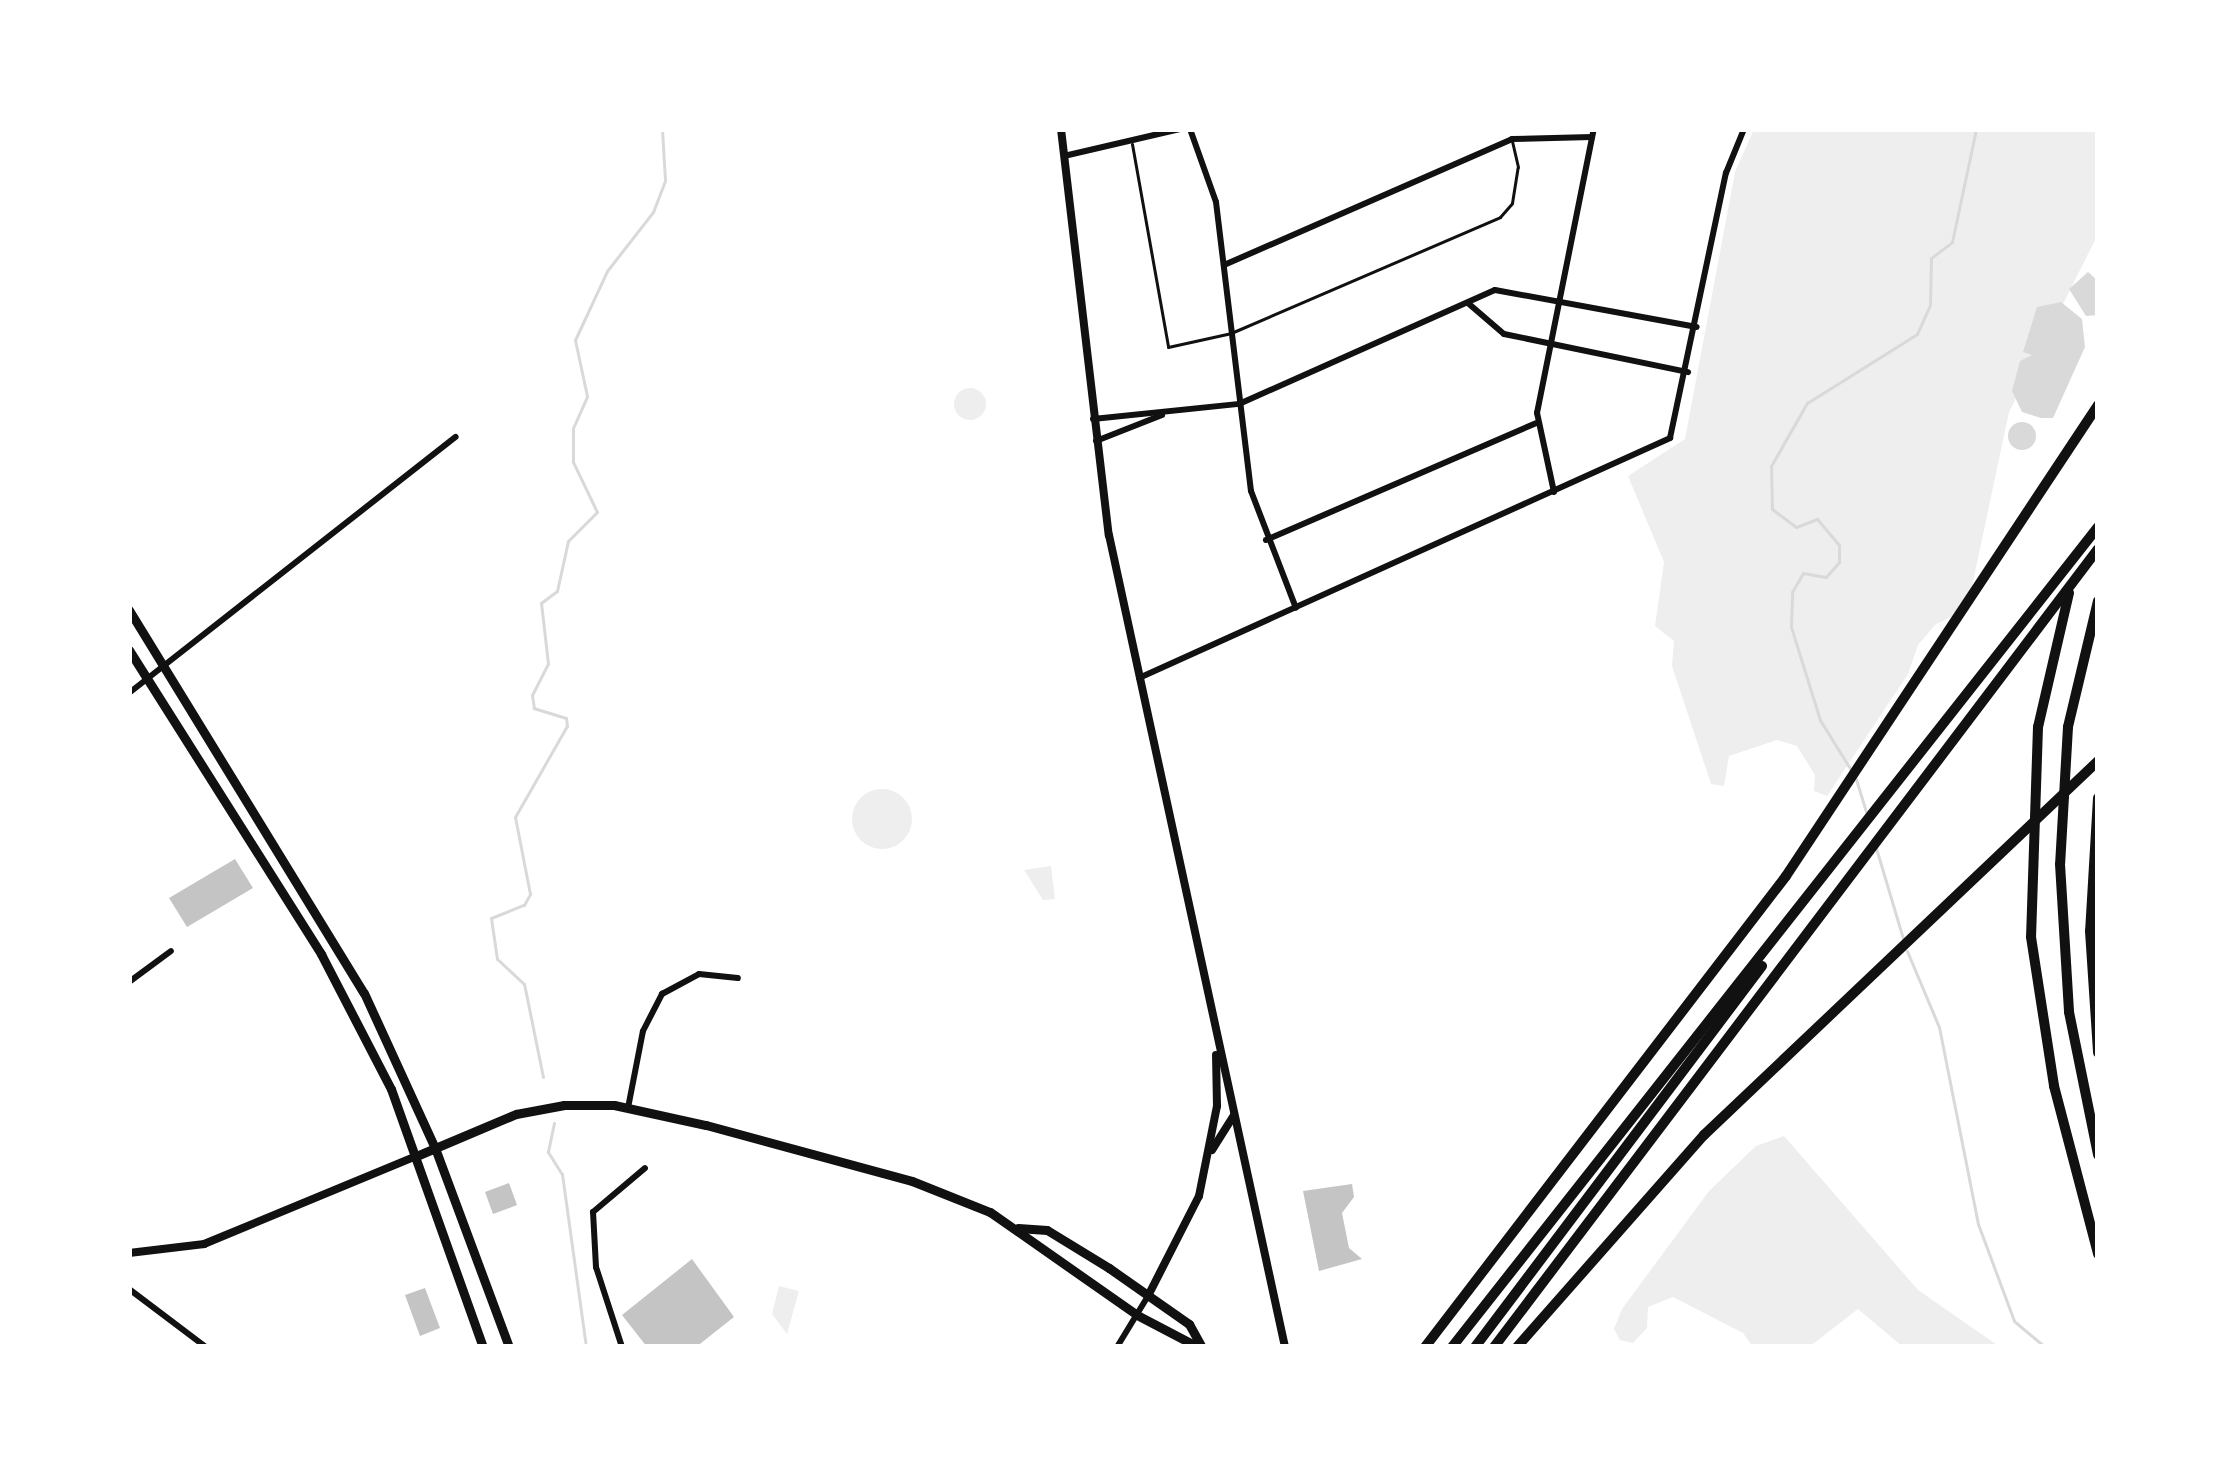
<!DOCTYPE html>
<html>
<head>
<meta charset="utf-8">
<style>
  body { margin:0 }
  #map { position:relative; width:2227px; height:1476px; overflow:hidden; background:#fff; font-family:"DejaVu Sans",sans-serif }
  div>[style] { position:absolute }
  .green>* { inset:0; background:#eee }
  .round { border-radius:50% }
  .water>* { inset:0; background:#d9d9d9 }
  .stream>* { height:3px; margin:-1.5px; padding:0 1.5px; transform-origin:1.5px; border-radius:1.5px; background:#d9d9d9 }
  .building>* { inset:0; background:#c4c4c4 }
  .service>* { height:3px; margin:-1.5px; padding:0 1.5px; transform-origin:1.5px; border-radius:1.5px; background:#111 }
  .minor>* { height:6px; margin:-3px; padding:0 3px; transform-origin:3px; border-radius:3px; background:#111 }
  .tertiary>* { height:8px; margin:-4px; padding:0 4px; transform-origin:4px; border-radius:4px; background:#111 }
  .secondary>* { height:9px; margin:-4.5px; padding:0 4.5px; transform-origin:4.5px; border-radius:4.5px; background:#111 }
  .primary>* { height:9px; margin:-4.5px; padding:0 4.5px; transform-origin:4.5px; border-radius:4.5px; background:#111 }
  .motorway>* { height:10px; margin:-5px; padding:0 5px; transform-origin:5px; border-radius:5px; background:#111 }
  span { translate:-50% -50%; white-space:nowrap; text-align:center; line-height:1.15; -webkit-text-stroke:9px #fff; paint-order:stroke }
  .frame { position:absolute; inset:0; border:132px solid #fff; pointer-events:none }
</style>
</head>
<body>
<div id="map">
  <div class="green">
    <i style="clip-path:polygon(1754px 129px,2098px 129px,2098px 234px,2009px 412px,1967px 610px,1936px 624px,1918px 645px,1908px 674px,1827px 796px,1814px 791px,1815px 775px,1797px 746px,1777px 740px,1729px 756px,1724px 786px,1711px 784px,1672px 666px,1674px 641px,1655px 626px,1664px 562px,1628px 476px,1685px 439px,1735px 172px)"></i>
    <i class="round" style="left:954px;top:388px;width:32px;height:32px"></i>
    <i class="round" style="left:852px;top:789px;width:60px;height:60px"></i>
    <i style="clip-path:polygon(1051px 866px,1055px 899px,1043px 900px,1024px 870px)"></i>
    <i style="clip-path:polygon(1784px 1136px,1918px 1290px,2000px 1347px,1903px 1347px,1858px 1309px,1809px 1347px,1753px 1347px,1743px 1333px,1673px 1297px,1648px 1307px,1647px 1328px,1633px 1343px,1620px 1340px,1614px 1329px,1622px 1309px,1709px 1191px,1756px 1146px)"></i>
    <i style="clip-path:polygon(779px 1286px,799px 1291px,787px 1334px,772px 1314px)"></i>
  </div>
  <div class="water">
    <i style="clip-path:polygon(2088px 272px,2098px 281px,2098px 315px,2086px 316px,2069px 289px)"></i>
    <i style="clip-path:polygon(2061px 302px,2082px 319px,2085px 347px,2053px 418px,2041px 418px,2022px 412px,2012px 391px,2020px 361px,2032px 355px,2023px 352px,2037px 307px)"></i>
    <i class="round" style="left:2008px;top:422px;width:28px;height:28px"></i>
  </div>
  <div class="stream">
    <i style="left:1851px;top:770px;width:59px;rotate:-121.8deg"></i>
    <i style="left:1820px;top:720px;width:97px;rotate:-107.3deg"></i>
    <i style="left:1791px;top:627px;width:35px;rotate:-88deg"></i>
    <i style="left:1792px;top:592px;width:22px;rotate:-60deg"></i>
    <i style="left:1803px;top:573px;width:23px;rotate:10deg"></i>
    <i style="left:1826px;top:577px;width:20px;rotate:-49deg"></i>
    <i style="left:1839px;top:562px;width:17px;rotate:-90deg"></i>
    <i style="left:1839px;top:545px;width:34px;rotate:-130deg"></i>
    <i style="left:1817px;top:519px;width:22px;rotate:159deg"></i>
    <i style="left:1796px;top:527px;width:30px;rotate:-143deg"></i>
    <i style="left:1772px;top:509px;width:43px;rotate:-91.3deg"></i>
    <i style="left:1771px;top:466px;width:73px;rotate:-60.3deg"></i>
    <i style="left:1807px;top:403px;width:130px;rotate:-32.1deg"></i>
    <i style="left:1917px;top:334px;width:32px;rotate:-66deg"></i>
    <i style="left:1930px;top:305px;width:47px;rotate:-88.8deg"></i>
    <i style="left:1931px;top:258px;width:26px;rotate:-37deg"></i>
    <i style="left:1952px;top:242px;width:116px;rotate:-78deg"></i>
    <i style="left:1856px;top:779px;width:38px;rotate:73deg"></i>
    <i style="left:1876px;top:848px;width:98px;rotate:73.4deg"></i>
    <i style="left:1907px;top:951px;width:82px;rotate:67.2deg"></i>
    <i style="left:1939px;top:1027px;width:201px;rotate:78.8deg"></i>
    <i style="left:1978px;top:1224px;width:103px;rotate:69.6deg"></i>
    <i style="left:2014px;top:1321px;width:40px;rotate:40deg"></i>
    <i style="left:543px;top:1077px;width:95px;rotate:-101.5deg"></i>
    <i style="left:524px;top:984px;width:37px;rotate:-137deg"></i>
    <i style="left:497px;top:959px;width:41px;rotate:-98.3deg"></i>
    <i style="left:491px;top:918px;width:35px;rotate:-22deg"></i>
    <i style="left:524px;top:905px;width:13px;rotate:-61deg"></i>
    <i style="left:530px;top:894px;width:78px;rotate:-101deg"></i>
    <i style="left:515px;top:817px;width:105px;rotate:-60.3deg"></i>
    <i style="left:567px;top:726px;width:8px;rotate:-97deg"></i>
    <i style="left:566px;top:718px;width:34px;rotate:-163deg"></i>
    <i style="left:534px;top:708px;width:13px;rotate:-99deg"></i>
    <i style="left:532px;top:695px;width:35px;rotate:-63deg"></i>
    <i style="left:548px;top:664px;width:61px;rotate:-96.5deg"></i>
    <i style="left:541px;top:603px;width:20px;rotate:-37deg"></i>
    <i style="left:557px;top:591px;width:51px;rotate:-77.6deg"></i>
    <i style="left:568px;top:541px;width:41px;rotate:-45deg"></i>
    <i style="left:597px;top:512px;width:55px;rotate:-115.6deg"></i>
    <i style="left:573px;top:462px;width:34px;rotate:-90deg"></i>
    <i style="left:573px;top:428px;width:35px;rotate:-66deg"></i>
    <i style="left:587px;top:396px;width:57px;rotate:-102.1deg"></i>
    <i style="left:575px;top:340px;width:76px;rotate:-65.1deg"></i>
    <i style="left:607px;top:271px;width:75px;rotate:-52.1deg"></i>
    <i style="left:653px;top:212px;width:34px;rotate:-69deg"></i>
    <i style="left:665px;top:180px;width:51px;rotate:-93.4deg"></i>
    <i style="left:554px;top:1123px;width:30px;rotate:102deg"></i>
    <i style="left:548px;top:1152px;width:26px;rotate:58deg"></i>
    <i style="left:562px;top:1174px;width:175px;rotate:82.1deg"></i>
  </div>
  <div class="building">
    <i style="clip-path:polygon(235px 859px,253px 888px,187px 927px,169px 898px)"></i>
    <i style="clip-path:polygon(509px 1183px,517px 1205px,493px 1214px,485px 1192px)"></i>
    <i style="clip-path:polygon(1352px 1184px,1354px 1197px,1342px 1213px,1349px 1248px,1362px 1259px,1319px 1271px,1303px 1191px)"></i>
    <i style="clip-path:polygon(692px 1259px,734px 1317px,696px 1347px,647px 1347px,622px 1315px)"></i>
    <i style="clip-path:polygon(425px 1288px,440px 1328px,420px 1336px,405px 1295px)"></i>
  </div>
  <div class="service">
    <i style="left:1132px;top:144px;width:206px;rotate:79.9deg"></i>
    <i style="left:1168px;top:347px;width:65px;rotate:-12.5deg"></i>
    <i style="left:1231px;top:333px;width:293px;rotate:-23.3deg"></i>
    <i style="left:1500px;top:217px;width:18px;rotate:-49deg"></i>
    <i style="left:1512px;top:203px;width:36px;rotate:-81deg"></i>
    <i style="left:1518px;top:167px;width:28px;rotate:-103deg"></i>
  </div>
  <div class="minor">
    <i style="left:1190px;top:129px;width:77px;rotate:70.4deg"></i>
    <i style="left:1216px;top:202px;width:291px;rotate:83.1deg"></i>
    <i style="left:1251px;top:491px;width:125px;rotate:69deg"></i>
    <i style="left:1064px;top:156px;width:119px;rotate:-13.1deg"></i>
    <i style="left:1224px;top:265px;width:314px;rotate:-23.6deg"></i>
    <i style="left:1512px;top:139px;width:80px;rotate:-1.4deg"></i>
    <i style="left:1469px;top:304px;width:46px;rotate:40.6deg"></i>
    <i style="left:1504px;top:334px;width:188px;rotate:11.7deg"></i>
    <i style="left:1093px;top:419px;width:147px;rotate:-5.9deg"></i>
    <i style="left:1239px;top:404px;width:280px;rotate:-24deg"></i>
    <i style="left:1495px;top:290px;width:205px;rotate:10.4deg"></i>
    <i style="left:1096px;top:441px;width:71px;rotate:-21.5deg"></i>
    <i style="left:1554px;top:492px;width:81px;rotate:-102.1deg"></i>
    <i style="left:1537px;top:413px;width:290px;rotate:-78.7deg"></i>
    <i style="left:1266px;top:540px;width:294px;rotate:-23.4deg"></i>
    <i style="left:1139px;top:678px;width:583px;rotate:-24.32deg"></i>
    <i style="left:1670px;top:438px;width:271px;rotate:-78.1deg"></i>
    <i style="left:1726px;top:173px;width:48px;rotate:-67.8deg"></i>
    <i style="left:129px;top:693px;width:415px;rotate:-38.1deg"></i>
    <i style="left:129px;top:982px;width:52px;rotate:-36.4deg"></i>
    <i style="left:628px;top:1108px;width:78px;rotate:-79deg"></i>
    <i style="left:643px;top:1031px;width:42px;rotate:-62.8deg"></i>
    <i style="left:662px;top:994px;width:42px;rotate:-28.4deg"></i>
    <i style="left:699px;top:974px;width:39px;rotate:6deg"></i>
    <i style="left:129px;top:1289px;width:96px;rotate:37deg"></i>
    <i style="left:622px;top:1347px;width:84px;rotate:-108deg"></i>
    <i style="left:596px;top:1267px;width:55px;rotate:-93.1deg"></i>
    <i style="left:593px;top:1212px;width:68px;rotate:-40.2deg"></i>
    <i style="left:1117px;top:1347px;width:60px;rotate:-58.7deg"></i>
  </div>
  <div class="tertiary">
    <i style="left:1061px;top:129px;width:409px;rotate:83.3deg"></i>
    <i style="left:1109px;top:535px;width:831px;rotate:77.77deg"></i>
    <i style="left:1212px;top:1150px;width:41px;rotate:-57.8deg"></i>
    <i style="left:129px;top:1253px;width:76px;rotate:-6.8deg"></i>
    <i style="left:204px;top:1244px;width:227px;rotate:-22.5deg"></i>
    <i style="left:1148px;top:1296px;width:112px;rotate:-63deg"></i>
    <i style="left:1199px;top:1196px;width:92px;rotate:-78.7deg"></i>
    <i style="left:1217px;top:1106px;width:51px;rotate:-91.1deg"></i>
  </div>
  <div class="secondary">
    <i style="left:414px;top:1157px;width:111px;rotate:-22.9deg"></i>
    <i style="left:516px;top:1114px;width:49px;rotate:-10.6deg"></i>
    <i style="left:564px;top:1105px;width:50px"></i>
    <i style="left:614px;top:1105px;width:94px;rotate:12.3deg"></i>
    <i style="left:706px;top:1125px;width:213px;rotate:15.2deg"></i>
    <i style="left:912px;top:1181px;width:84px;rotate:21.7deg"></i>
    <i style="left:990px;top:1212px;width:179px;rotate:35deg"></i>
    <i style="left:1137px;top:1315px;width:69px;rotate:27.7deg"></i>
    <i style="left:1018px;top:1228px;width:29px;rotate:4deg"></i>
    <i style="left:1047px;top:1230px;width:73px;rotate:31.5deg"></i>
    <i style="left:1109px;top:1268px;width:98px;rotate:35deg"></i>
    <i style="left:1189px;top:1324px;width:26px;rotate:61deg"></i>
  </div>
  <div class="primary">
    <i style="left:129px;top:610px;width:449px;rotate:58.5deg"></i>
    <i style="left:364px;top:993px;width:170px;rotate:65.4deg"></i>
    <i style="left:435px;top:1148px;width:212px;rotate:69.6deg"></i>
    <i style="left:129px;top:650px;width:360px;rotate:57.7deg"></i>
    <i style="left:321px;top:954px;width:152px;rotate:62.6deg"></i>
    <i style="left:391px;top:1089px;width:274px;rotate:70.4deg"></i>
  </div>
  <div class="motorway">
    <i style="left:2069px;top:593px;width:138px;rotate:103deg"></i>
    <i style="left:2038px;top:727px;width:210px;rotate:91.9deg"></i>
    <i style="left:2031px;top:937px;width:151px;rotate:81.2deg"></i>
    <i style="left:2054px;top:1086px;width:174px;rotate:75.3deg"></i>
    <i style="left:2098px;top:601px;width:130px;rotate:103.4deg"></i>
    <i style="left:2068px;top:727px;width:137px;rotate:93.3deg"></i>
    <i style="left:2060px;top:864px;width:148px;rotate:86.5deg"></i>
    <i style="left:2069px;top:1012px;width:146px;rotate:78.5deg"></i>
    <i style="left:2098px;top:798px;width:133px;rotate:93.4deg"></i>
    <i style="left:2090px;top:931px;width:122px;rotate:86.2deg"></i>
    <i style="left:1425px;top:1347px;width:593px;rotate:-52.53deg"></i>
    <i style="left:1786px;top:876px;width:565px;rotate:-56.48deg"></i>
    <i style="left:1452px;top:1347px;width:1044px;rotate:-51.77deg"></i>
    <i style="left:1475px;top:1347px;width:477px;rotate:-53deg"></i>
    <i style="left:1494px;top:1347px;width:1001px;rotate:-52.88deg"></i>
    <i style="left:1517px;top:1347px;width:283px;rotate:-48.6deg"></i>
    <i style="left:1704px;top:1135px;width:543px;rotate:-43.51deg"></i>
  </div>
  <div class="frame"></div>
</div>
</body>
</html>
